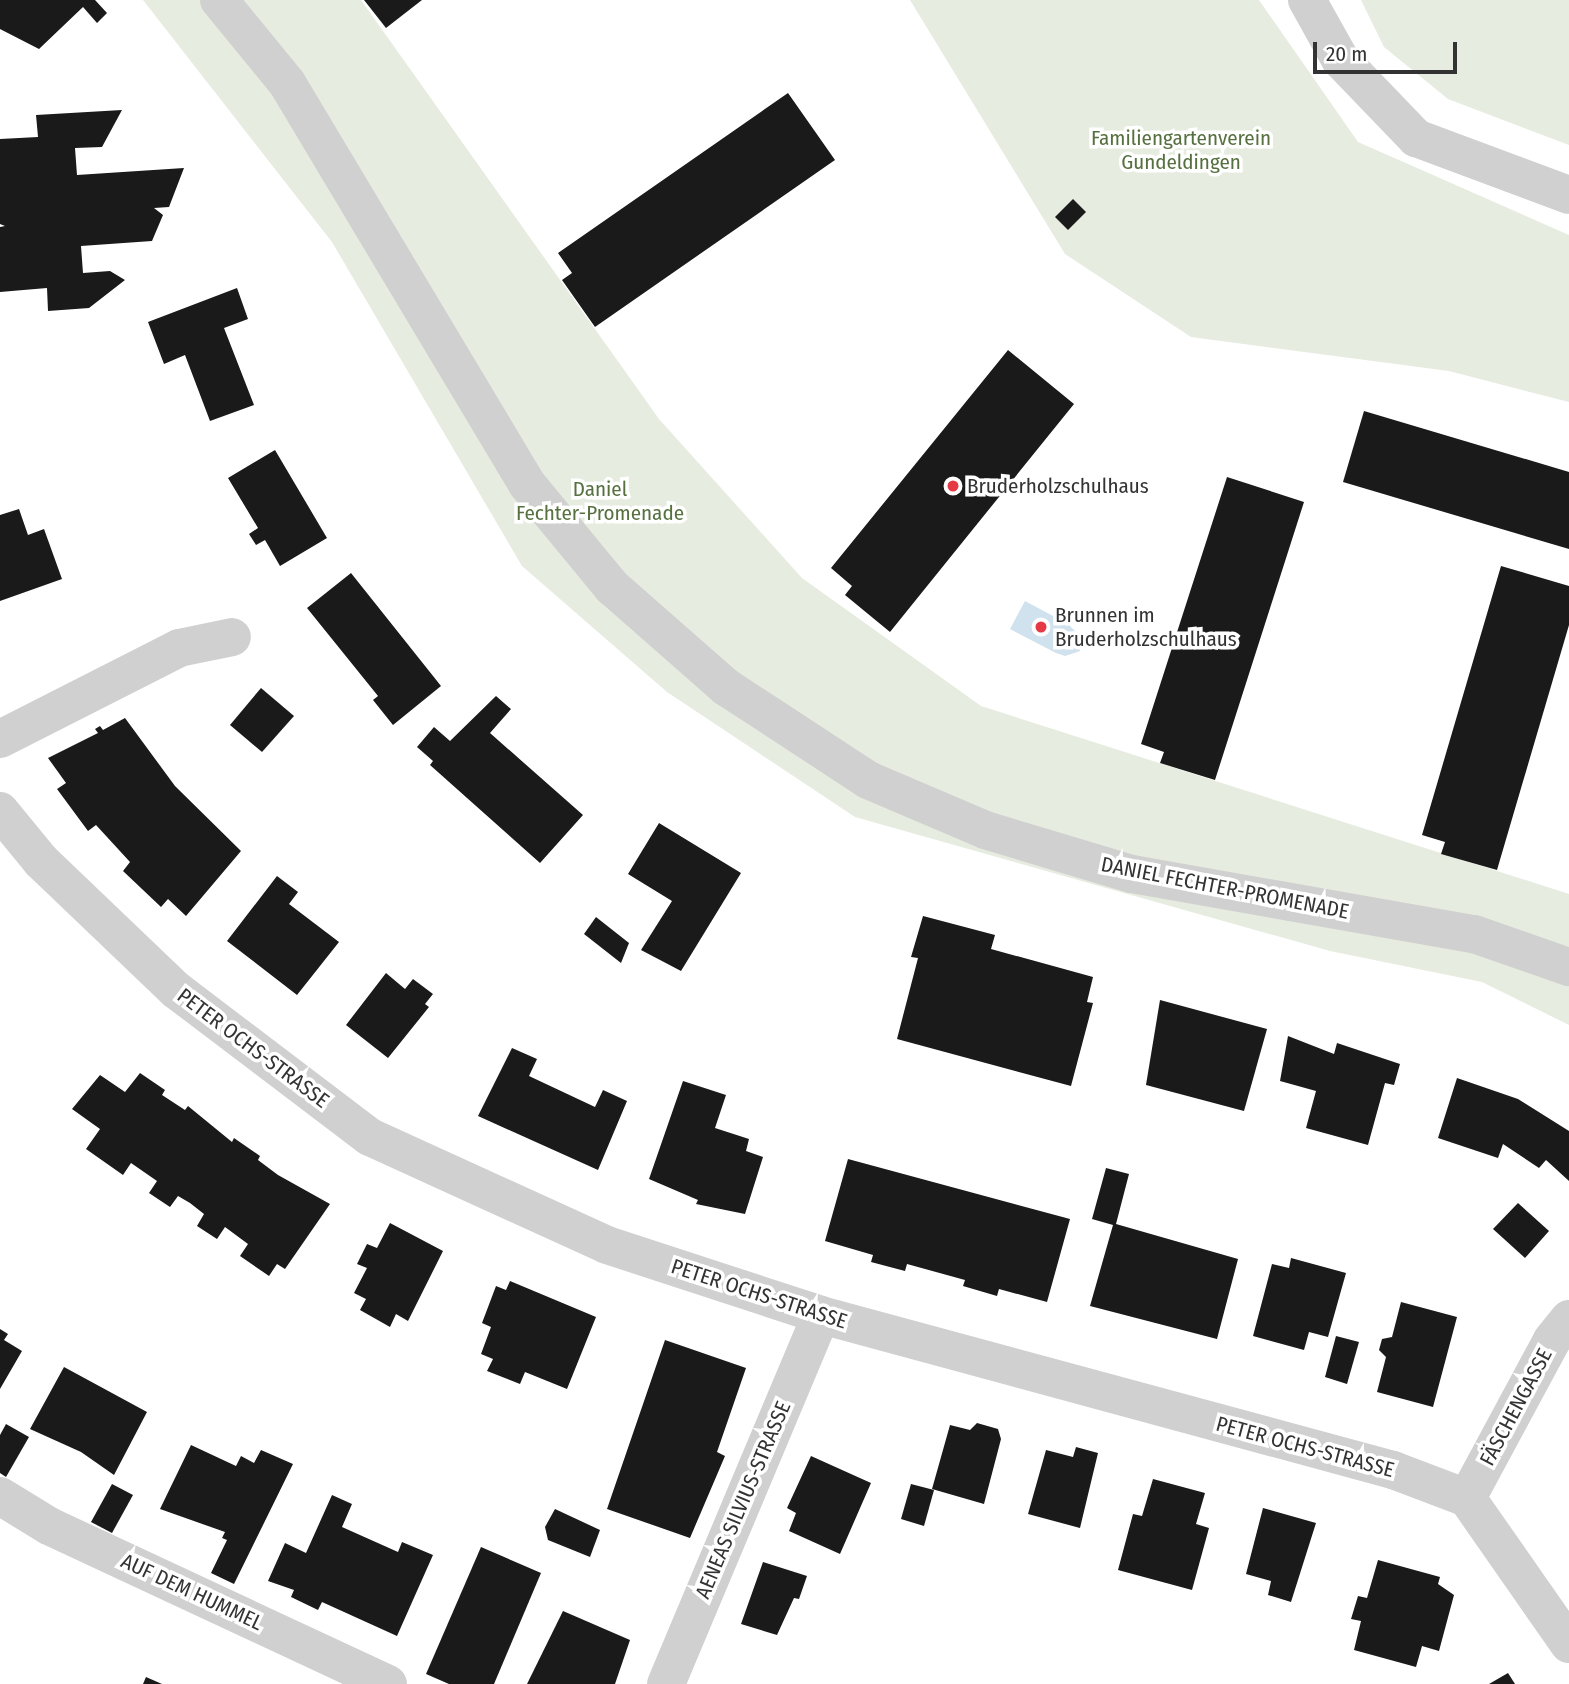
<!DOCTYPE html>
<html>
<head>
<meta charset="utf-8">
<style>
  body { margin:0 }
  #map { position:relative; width:1569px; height:1684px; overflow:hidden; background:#fff; font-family:"Fira Sans Condensed",sans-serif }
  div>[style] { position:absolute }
  .green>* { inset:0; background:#e6ecdf }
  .water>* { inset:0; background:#cfe2ee }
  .building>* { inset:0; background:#1a1a1a }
  .street>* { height:38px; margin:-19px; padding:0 19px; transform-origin:19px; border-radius:19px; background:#d0d0d0 }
  .dots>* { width:19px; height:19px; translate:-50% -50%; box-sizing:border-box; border:4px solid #fff; border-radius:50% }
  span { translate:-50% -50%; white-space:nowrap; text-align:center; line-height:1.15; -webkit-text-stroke:7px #fff; paint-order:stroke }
  .park-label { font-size:21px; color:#56703f }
  .poi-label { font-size:21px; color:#333 }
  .left { translate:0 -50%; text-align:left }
  .street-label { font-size:21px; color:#333 }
  .scale { position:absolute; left:1313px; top:42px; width:144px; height:32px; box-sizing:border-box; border:4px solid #333; border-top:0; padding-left:9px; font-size:21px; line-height:24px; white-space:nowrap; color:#333; -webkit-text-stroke:5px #fff; paint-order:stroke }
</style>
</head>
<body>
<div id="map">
  <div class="green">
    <i style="clip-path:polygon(143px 0,361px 0,659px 419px,802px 578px,981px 706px,1569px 894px,1569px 1025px,1482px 982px,1330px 951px,855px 817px,667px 692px,522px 566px,332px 242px)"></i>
    <i style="clip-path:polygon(910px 0,1259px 0,1358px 142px,1569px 235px,1569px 402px,1449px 371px,1191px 337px,1065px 254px)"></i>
    <i style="clip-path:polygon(1361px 0,1569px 0,1569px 145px,1448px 99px,1384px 47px)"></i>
  </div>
  <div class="water">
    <i style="clip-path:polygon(1025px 601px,1068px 624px,1078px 634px,1080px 651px,1065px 656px,1056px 653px,1010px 629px)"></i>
  </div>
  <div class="building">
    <i style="clip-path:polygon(0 0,95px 0,107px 13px,97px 23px,83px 7px,39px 49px,0 29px)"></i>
    <i style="clip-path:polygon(364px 0,422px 0,386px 28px)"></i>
    <i style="clip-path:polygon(788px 93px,835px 160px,595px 327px,562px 280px,572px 273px,558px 253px)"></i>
    <i style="clip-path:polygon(122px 110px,102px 147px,75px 148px,77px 175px,184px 168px,169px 207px,154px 208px,163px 215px,152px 241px,81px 246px,83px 273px,110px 271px,125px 280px,89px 308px,48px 311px,47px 288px,0 292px,0 227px,5px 226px,0 224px,0 139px,38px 137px,36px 115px)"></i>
    <i style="clip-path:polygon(1073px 199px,1086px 212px,1068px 230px,1055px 217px)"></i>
    <i style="clip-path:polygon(237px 288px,248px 319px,224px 328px,254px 405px,210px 421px,185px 355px,164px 364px,148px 322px)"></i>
    <i style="clip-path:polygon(1008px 350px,1074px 404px,890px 632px,845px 595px,852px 586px,831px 568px)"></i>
    <i style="clip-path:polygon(1364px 411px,1569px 472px,1569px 549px,1343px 482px)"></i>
    <i style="clip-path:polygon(275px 450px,327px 538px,280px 566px,265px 540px,256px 545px,249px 534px,258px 528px,228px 478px)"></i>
    <i style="clip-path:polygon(1227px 477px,1304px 502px,1215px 780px,1160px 763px,1164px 752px,1141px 744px)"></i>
    <i style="clip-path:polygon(19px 509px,28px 535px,44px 529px,62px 579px,0 601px,0 515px)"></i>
    <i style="clip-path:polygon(1501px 566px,1569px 586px,1569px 625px,1497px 870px,1441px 854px,1445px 842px,1422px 835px)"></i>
    <i style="clip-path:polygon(351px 573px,441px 686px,393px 725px,373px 700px,378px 696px,307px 608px)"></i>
    <i style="clip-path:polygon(261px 688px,294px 716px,262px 752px,230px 725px)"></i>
    <i style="clip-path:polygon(496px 696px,511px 709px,490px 733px,583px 815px,540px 863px,430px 765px,433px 761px,417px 747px,434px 727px,450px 741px)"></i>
    <i style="clip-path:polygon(125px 718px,175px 786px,241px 851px,186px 916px,168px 899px,161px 907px,123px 871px,130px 862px,96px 825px,88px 831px,57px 789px,66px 783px,48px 758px,98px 733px,95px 729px,100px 726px,103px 730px)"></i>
    <i style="clip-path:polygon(659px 823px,741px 873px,681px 971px,641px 950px,672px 901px,628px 874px)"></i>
    <i style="clip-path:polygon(277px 876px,298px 892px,289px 904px,339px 942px,297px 995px,227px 941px)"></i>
    <i style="clip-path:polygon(923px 916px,995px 935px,991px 949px,1093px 977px,1087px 1002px,1093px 1003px,1071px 1086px,897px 1039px,918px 958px,911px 957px)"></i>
    <i style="clip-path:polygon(596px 917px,629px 943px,621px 963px,584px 934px)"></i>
    <i style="clip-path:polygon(386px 973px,405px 989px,413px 979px,433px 994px,425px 1004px,429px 1007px,388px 1058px,346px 1025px)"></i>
    <i style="clip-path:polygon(1160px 1000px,1267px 1029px,1244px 1111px,1146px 1085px)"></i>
    <i style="clip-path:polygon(1288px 1036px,1334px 1054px,1337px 1043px,1400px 1064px,1394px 1085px,1385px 1083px,1368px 1145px,1306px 1128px,1316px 1091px,1280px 1081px)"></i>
    <i style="clip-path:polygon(512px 1048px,537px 1059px,529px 1076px,595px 1107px,603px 1090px,627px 1101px,598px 1170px,478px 1116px)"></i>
    <i style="clip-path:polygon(140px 1073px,165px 1090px,162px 1095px,185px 1110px,188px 1106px,232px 1142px,234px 1138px,260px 1156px,258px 1160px,278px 1175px,330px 1204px,285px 1269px,277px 1264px,269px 1276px,240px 1256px,248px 1244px,225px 1227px,217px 1239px,197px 1226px,204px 1214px,190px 1203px,178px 1196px,170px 1207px,149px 1193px,157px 1181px,131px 1163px,123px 1175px,86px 1149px,100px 1129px,72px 1109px,100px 1075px,125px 1092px)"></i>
    <i style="clip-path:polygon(1457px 1078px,1518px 1099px,1569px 1131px,1569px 1181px,1546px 1160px,1539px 1168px,1503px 1144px,1498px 1158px,1438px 1138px)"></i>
    <i style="clip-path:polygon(683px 1081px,726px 1095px,715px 1128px,749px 1139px,746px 1151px,763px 1157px,745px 1214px,696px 1204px,698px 1200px,649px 1179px)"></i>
    <i style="clip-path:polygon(848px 1159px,1070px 1219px,1047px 1302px,999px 1289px,997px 1296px,963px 1286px,965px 1280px,907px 1264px,905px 1271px,871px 1262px,873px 1255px,825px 1241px)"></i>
    <i style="clip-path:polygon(1106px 1168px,1129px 1174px,1116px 1224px,1238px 1259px,1217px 1339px,1090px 1306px,1113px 1225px,1092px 1219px)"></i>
    <i style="clip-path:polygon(1518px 1203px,1549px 1231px,1525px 1258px,1493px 1229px)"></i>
    <i style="clip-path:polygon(390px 1223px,443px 1251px,408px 1321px,396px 1314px,390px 1327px,360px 1310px,366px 1299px,354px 1293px,367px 1268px,357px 1264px,367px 1244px,377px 1248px)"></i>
    <i style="clip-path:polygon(1291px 1258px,1346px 1273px,1328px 1337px,1309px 1332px,1304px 1350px,1253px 1336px,1272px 1264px,1289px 1268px)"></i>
    <i style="clip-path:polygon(510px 1281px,596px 1317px,567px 1389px,525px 1372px,520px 1384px,487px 1371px,493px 1359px,481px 1354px,491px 1327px,482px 1323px,496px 1286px,506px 1290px)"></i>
    <i style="clip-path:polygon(1401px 1302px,1457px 1317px,1433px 1407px,1377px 1392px,1386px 1357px,1379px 1350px,1382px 1339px,1392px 1337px)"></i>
    <i style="clip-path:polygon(0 1329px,8px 1334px,4px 1340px,22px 1351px,0 1389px)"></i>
    <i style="clip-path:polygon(1336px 1336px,1359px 1342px,1347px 1384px,1325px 1377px)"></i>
    <i style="clip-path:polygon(665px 1340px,746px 1368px,717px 1452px,725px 1456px,690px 1538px,607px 1509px)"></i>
    <i style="clip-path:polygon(64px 1367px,147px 1412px,114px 1475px,81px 1452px,30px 1429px)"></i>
    <i style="clip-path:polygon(977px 1423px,998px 1429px,1001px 1439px,984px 1504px,932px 1489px,950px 1425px,970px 1430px)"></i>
    <i style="clip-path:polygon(6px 1424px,29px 1437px,6px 1477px,0 1473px,0 1435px)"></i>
    <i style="clip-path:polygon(191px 1445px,236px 1466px,241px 1456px,254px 1463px,261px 1450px,293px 1464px,234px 1584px,211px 1573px,227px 1540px,222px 1538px,225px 1532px,160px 1509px)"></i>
    <i style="clip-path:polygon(1076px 1447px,1098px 1453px,1080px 1528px,1028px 1514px,1046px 1450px,1073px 1457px)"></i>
    <i style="clip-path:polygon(811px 1456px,871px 1483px,840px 1554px,789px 1531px,796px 1513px,787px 1508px)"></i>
    <i style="clip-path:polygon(1153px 1479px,1205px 1493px,1196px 1524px,1209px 1528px,1192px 1590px,1118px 1570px,1133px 1514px,1142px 1516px)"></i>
    <i style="clip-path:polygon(112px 1484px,133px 1495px,112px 1533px,91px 1522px)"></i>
    <i style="clip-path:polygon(911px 1484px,934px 1490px,924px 1526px,901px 1519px)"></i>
    <i style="clip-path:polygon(332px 1495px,352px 1504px,342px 1527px,398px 1552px,402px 1542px,433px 1555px,397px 1636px,322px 1602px,318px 1610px,291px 1597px,294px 1590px,268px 1581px,285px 1543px,306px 1553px)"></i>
    <i style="clip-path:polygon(1263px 1508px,1316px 1523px,1291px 1602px,1268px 1595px,1271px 1581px,1246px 1574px)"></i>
    <i style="clip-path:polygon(555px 1509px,600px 1530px,590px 1557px,548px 1540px,545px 1527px)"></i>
    <i style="clip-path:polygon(481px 1547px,541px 1573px,494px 1684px,449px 1684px,426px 1674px)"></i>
    <i style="clip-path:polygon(1378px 1560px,1440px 1577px,1438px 1584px,1454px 1595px,1439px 1651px,1422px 1646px,1416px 1667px,1354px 1650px,1361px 1621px,1351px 1619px,1358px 1596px,1367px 1598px)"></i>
    <i style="clip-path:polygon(763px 1562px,807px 1576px,799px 1599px,794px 1598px,777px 1635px,741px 1624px)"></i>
    <i style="clip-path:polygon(563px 1611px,630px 1640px,615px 1684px,527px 1684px)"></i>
    <i style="clip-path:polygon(1508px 1673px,1515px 1684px,1489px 1684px)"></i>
    <i style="clip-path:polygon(146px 1677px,162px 1684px,143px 1684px)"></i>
  </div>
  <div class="street">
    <i style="left:219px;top:0;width:107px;rotate:50.7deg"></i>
    <i style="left:287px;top:83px;width:467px;rotate:59.1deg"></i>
    <i style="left:527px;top:484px;width:134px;rotate:50.5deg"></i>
    <i style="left:612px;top:587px;width:152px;rotate:41.3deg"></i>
    <i style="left:726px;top:687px;width:170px;rotate:33.2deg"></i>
    <i style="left:868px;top:780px;width:127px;rotate:23.1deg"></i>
    <i style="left:985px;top:830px;width:153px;rotate:16.7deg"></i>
    <i style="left:1132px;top:874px;width:347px;rotate:10deg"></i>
    <i style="left:1474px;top:934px;width:101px;rotate:19.2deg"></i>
    <i style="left:1307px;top:0;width:68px;rotate:60.8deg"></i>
    <i style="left:1340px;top:59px;width:110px;rotate:46.1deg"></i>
    <i style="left:1416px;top:138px;width:163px;rotate:20.4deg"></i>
    <i style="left:0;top:739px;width:201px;rotate:-26.9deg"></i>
    <i style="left:179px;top:648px;width:54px;rotate:-11.7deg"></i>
    <i style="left:0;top:811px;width:65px;rotate:50.6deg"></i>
    <i style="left:41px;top:861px;width:187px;rotate:43.7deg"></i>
    <i style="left:176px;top:990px;width:243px;rotate:37.2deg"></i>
    <i style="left:370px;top:1137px;width:260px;rotate:24.5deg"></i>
    <i style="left:607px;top:1245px;width:225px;rotate:18.1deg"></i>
    <i style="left:821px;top:1315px;width:593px;rotate:15.16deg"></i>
    <i style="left:1393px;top:1470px;width:79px;rotate:20.7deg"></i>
    <i style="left:1467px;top:1498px;width:178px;rotate:55.1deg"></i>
    <i style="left:0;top:1496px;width:57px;rotate:31.5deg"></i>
    <i style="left:49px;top:1526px;width:374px;rotate:25deg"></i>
    <i style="left:1467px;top:1498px;width:179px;rotate:-61.7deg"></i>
    <i style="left:1552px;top:1340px;width:27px;rotate:-51deg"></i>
    <i style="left:666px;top:1684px;width:400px;rotate:-67.2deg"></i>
  </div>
  <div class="dots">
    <i style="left:953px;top:486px;background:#e63946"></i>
    <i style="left:1041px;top:627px;background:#e63946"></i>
  </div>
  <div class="park-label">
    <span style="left:1181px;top:150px">Familiengartenverein<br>Gundeldingen</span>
    <span style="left:600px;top:501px">Daniel<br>Fechter-Promenade</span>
  </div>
  <div class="poi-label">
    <span class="left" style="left:967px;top:486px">Bruderholzschulhaus</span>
    <span class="left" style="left:1055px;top:627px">Brunnen im<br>Bruderholzschulhaus</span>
  </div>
  <div class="street-label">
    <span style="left:1225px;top:888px;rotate:11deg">DANIEL FECHTER-PROMENADE</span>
    <span style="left:253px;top:1048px;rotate:37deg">PETER OCHS-STRASSE</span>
    <span style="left:759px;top:1294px;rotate:18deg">PETER OCHS-STRASSE</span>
    <span style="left:1516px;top:1407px;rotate:-62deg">FÄSCHENGASSE</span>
    <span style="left:1305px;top:1447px;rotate:15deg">PETER OCHS-STRASSE</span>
    <span style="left:743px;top:1500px;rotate:-67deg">AENEAS SILVIUS-STRASSE</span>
    <span style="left:192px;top:1592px;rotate:25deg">AUF DEM HUMMEL</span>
  </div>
  <div class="scale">20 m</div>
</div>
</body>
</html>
